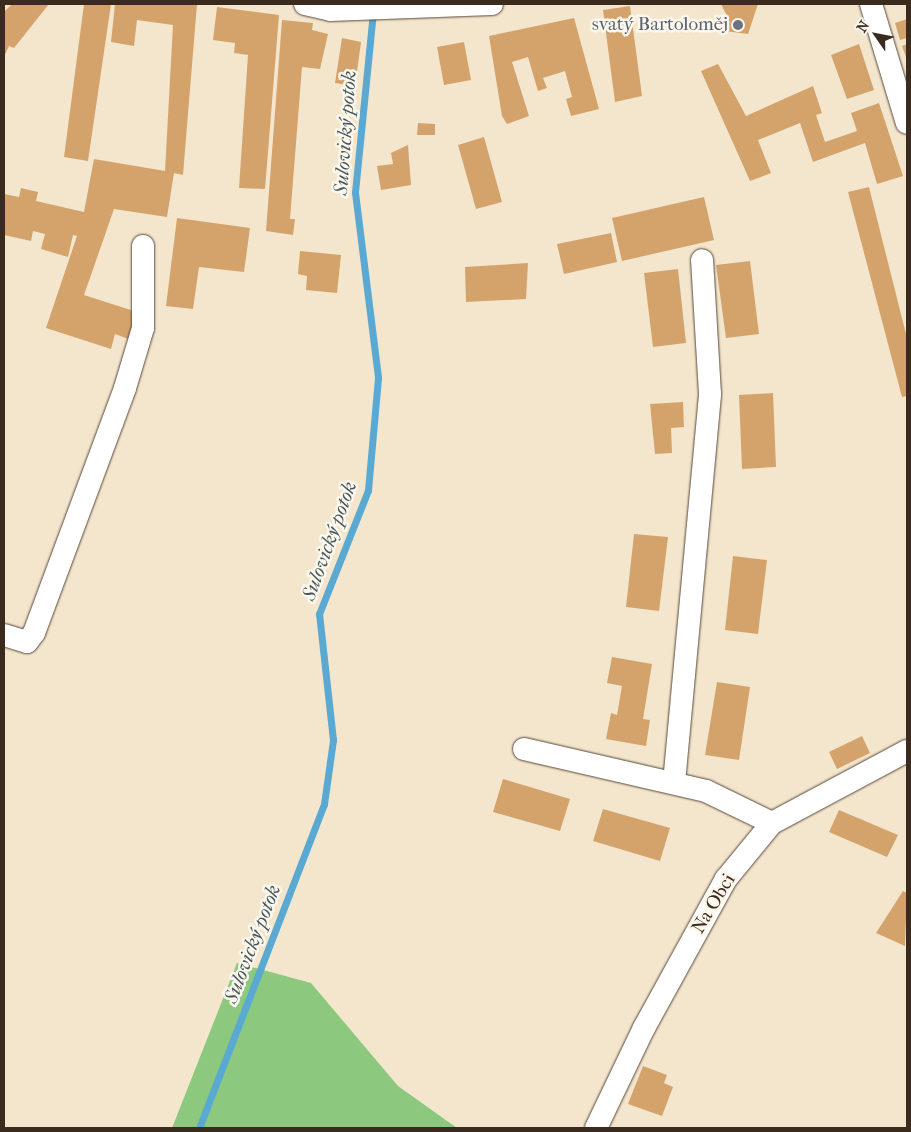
<!DOCTYPE html>
<html>
<head>
<meta charset="utf-8">
<style>
  body { margin:0 }
  #map { position:relative; width:911px; height:1132px; overflow:hidden; background:#f4e6cd; font-family:"IM FELL French Canon",serif }
  div>[style] { position:absolute }
  .green>* { inset:0; background:#8cc97f }
  .stream>* { height:7px; margin:-3.5px; padding:0 3.5px; transform-origin:3.5px; border-radius:3.5px; background:#59a9d3 }
  .building>* { inset:0; background:#d4a36c }
  .roads { filter:drop-shadow(0 0 1px #574638) drop-shadow(0 0 1px #574638) }
  .minor>* { height:22px; margin:-11px; padding:0 11px; transform-origin:11px; border-radius:11px; background:#fff }
  .dots>* { width:14px; height:14px; translate:-50% -50%; box-sizing:border-box; border:2px solid #fbf7ec; border-radius:50% }
  span { translate:-50% -50%; white-space:nowrap; text-align:center; line-height:1.15; -webkit-text-stroke:5px #fbf7ec; paint-order:stroke }
  .worship-label { font-size:19px; color:#5b616d }
  .right { translate:-100% -50%; text-align:right }
  .street-label { font-size:19px; color:#3b2a1e }
  .water-label { font-size:20px; color:#46565d; font-style:italic }
  .frame { position:absolute; inset:0; border:5px solid #3b2a1e; pointer-events:none }
  .north { position:absolute; left:851px; top:10px; width:50px; height:50px; -webkit-text-stroke:4px #fbf7ec; paint-order:stroke; rotate:303deg; font-size:14px; font-weight:700; line-height:20px; text-align:center; color:#3b2a1e }
  .north::after { content:''; display:block; margin:auto; width:18px; height:22px; background:#3b2a1e; clip-path:polygon(50% 0,100% 100%,50% 72%,0 100%) }
</style>
</head>
<body>
<div id="map">
  <div class="green">
    <i style="clip-path:polygon(237px 963px,311px 983px,398px 1086px,457px 1128px,172px 1128px)"></i>
  </div>
  <div class="stream">
    <i style="left:199px;top:1128px;width:347px;rotate:-68.9deg"></i>
    <i style="left:324px;top:804px;width:65px;rotate:-82deg"></i>
    <i style="left:333px;top:740px;width:127px;rotate:-96.3deg"></i>
    <i style="left:319px;top:614px;width:133px;rotate:-68.4deg"></i>
    <i style="left:368px;top:490px;width:113px;rotate:-84.9deg"></i>
    <i style="left:378px;top:377px;width:186px;rotate:-97.1deg"></i>
    <i style="left:355px;top:192px;width:182px;rotate:-84.3deg"></i>
  </div>
  <div class="building">
    <i style="clip-path:polygon(12px 4px,49px 4px,14px 48px,9px 46px,4px 57px,4px 12px)"></i>
    <i style="clip-path:polygon(84px 4px,111px 4px,88px 161px,64px 157px)"></i>
    <i style="clip-path:polygon(115px 4px,197px 4px,183px 175px,174px 173px,167px 217px,114px 209px,84px 295px,140px 313px,131px 340px,115px 334px,111px 349px,46px 328px,77px 236px,73px 235px,68px 257px,41px 249px,45px 234px,33px 231px,31px 241px,4px 235px,4px 194px,19px 197px,21px 188px,38px 192px,36px 201px,84px 212px,94px 159px,165px 171px,173px 25px,137px 20px,134px 46px,111px 42px)"></i>
    <i style="clip-path:polygon(721px 4px,758px 4px,748px 34px,725px 31px,727px 16px)"></i>
    <i style="clip-path:polygon(630px 6px,642px 96px,615px 102px,603px 10px)"></i>
    <i style="clip-path:polygon(217px 7px,279px 15px,265px 189px,239px 188px,248px 55px,234px 53px,235px 43px,213px 40px)"></i>
    <i style="clip-path:polygon(574px 18px,599px 109px,571px 116px,566px 99px,572px 97px,565px 71px,543px 78px,547px 88px,538px 91px,528px 57px,512px 62px,529px 116px,507px 124px,502px 116px,489px 36px)"></i>
    <i style="clip-path:polygon(907px 19px,907px 38px,900px 40px,895px 23px)"></i>
    <i style="clip-path:polygon(282px 20px,313px 23px,312px 30px,328px 34px,320px 69px,302px 67px,290px 219px,295px 219px,293px 235px,266px 231px)"></i>
    <i style="clip-path:polygon(342px 38px,361px 42px,355px 86px,335px 83px)"></i>
    <i style="clip-path:polygon(464px 42px,471px 80px,444px 85px,437px 47px)"></i>
    <i style="clip-path:polygon(859px 44px,874px 90px,847px 99px,831px 55px)"></i>
    <i style="clip-path:polygon(907px 44px,907px 60px,902px 46px)"></i>
    <i style="clip-path:polygon(718px 64px,746px 116px,813px 86px,822px 113px,816px 115px,825px 142px,857px 131px,851px 113px,879px 103px,903px 176px,877px 184px,865px 143px,813px 162px,800px 123px,758px 140px,771px 173px,750px 181px,701px 71px)"></i>
    <i style="clip-path:polygon(418px 123px,435px 124px,435px 135px,417px 135px)"></i>
    <i style="clip-path:polygon(484px 137px,502px 202px,476px 209px,458px 145px)"></i>
    <i style="clip-path:polygon(408px 145px,411px 185px,381px 190px,377px 166px,393px 164px,391px 153px)"></i>
    <i style="clip-path:polygon(869px 187px,907px 338px,907px 396px,902px 397px,848px 192px)"></i>
    <i style="clip-path:polygon(704px 197px,714px 240px,622px 261px,612px 218px)"></i>
    <i style="clip-path:polygon(177px 218px,250px 228px,244px 272px,199px 267px,193px 309px,166px 306px)"></i>
    <i style="clip-path:polygon(611px 233px,617px 262px,564px 274px,557px 244px)"></i>
    <i style="clip-path:polygon(300px 251px,341px 255px,337px 293px,306px 290px,307px 276px,298px 274px)"></i>
    <i style="clip-path:polygon(750px 261px,759px 334px,726px 338px,716px 265px)"></i>
    <i style="clip-path:polygon(528px 263px,526px 299px,466px 302px,465px 267px)"></i>
    <i style="clip-path:polygon(678px 269px,686px 343px,653px 347px,644px 273px)"></i>
    <i style="clip-path:polygon(773px 393px,776px 467px,742px 469px,739px 395px)"></i>
    <i style="clip-path:polygon(683px 402px,684px 427px,671px 428px,672px 453px,655px 454px,650px 404px)"></i>
    <i style="clip-path:polygon(634px 534px,668px 537px,659px 611px,626px 607px)"></i>
    <i style="clip-path:polygon(733px 556px,767px 560px,758px 634px,725px 630px)"></i>
    <i style="clip-path:polygon(612px 657px,652px 664px,643px 719px,650px 720px,646px 746px,606px 739px,611px 713px,617px 715px,622px 686px,607px 683px)"></i>
    <i style="clip-path:polygon(717px 682px,750px 687px,739px 760px,705px 755px)"></i>
    <i style="clip-path:polygon(862px 736px,870px 753px,837px 769px,829px 752px)"></i>
    <i style="clip-path:polygon(503px 779px,570px 799px,560px 831px,493px 812px)"></i>
    <i style="clip-path:polygon(603px 809px,670px 828px,660px 861px,593px 841px)"></i>
    <i style="clip-path:polygon(839px 810px,898px 835px,887px 857px,829px 832px)"></i>
    <i style="clip-path:polygon(903px 891px,907px 893px,905px 946px,876px 933px)"></i>
    <i style="clip-path:polygon(643px 1066px,667px 1075px,664px 1083px,673px 1087px,662px 1116px,628px 1104px)"></i>
  </div>
  <div class="roads">
    <div class="minor">
      <i style="left:305px;top:4px;width:26px;rotate:13deg"></i>
      <i style="left:330px;top:10px;width:162px;rotate:-2.1deg"></i>
      <i style="left:871px;top:4px;width:124px;rotate:73.2deg"></i>
      <i style="left:4px;top:635px;width:24px;rotate:17deg"></i>
      <i style="left:27px;top:642px;width:11px;rotate:-52deg"></i>
      <i style="left:34px;top:633px;width:261px;rotate:-69.6deg"></i>
      <i style="left:125px;top:388px;width:63px;rotate:-73.3deg"></i>
      <i style="left:143px;top:328px;width:82px;rotate:-90deg"></i>
      <i style="left:524px;top:749px;width:187px;rotate:13deg"></i>
      <i style="left:706px;top:791px;width:73px;rotate:25.9deg"></i>
      <i style="left:674px;top:783px;width:391px;rotate:-84.7deg"></i>
      <i style="left:710px;top:394px;width:134px;rotate:-93.4deg"></i>
      <i style="left:596px;top:1128px;width:111px;rotate:-64.4deg"></i>
      <i style="left:644px;top:1028px;width:170px;rotate:-61.2deg"></i>
      <i style="left:726px;top:879px;width:72px;rotate:-50.6deg"></i>
      <i style="left:772px;top:823px;width:153px;rotate:-28.1deg"></i>
    </div>
  </div>
  <div class="dots">
    <i style="left:738px;top:25px;background:#6b7280"></i>
  </div>
  <div class="worship-label">
    <span class="right" style="left:728px;top:25px">svatý Bartoloměj</span>
  </div>
  <div class="street-label">
    <span style="left:714px;top:904px;rotate:-59deg">Na Obci</span>
  </div>
  <div class="water-label">
    <span style="left:345px;top:133px;rotate:-86deg">Sulovický potok</span>
    <span style="left:329px;top:541px;rotate:-70deg">Sulovický potok</span>
    <span style="left:252px;top:944px;rotate:-69deg">Sulovický potok</span>
  </div>
  <div class="frame"></div>
  <div class="north">N</div>
</div>
</body>
</html>
